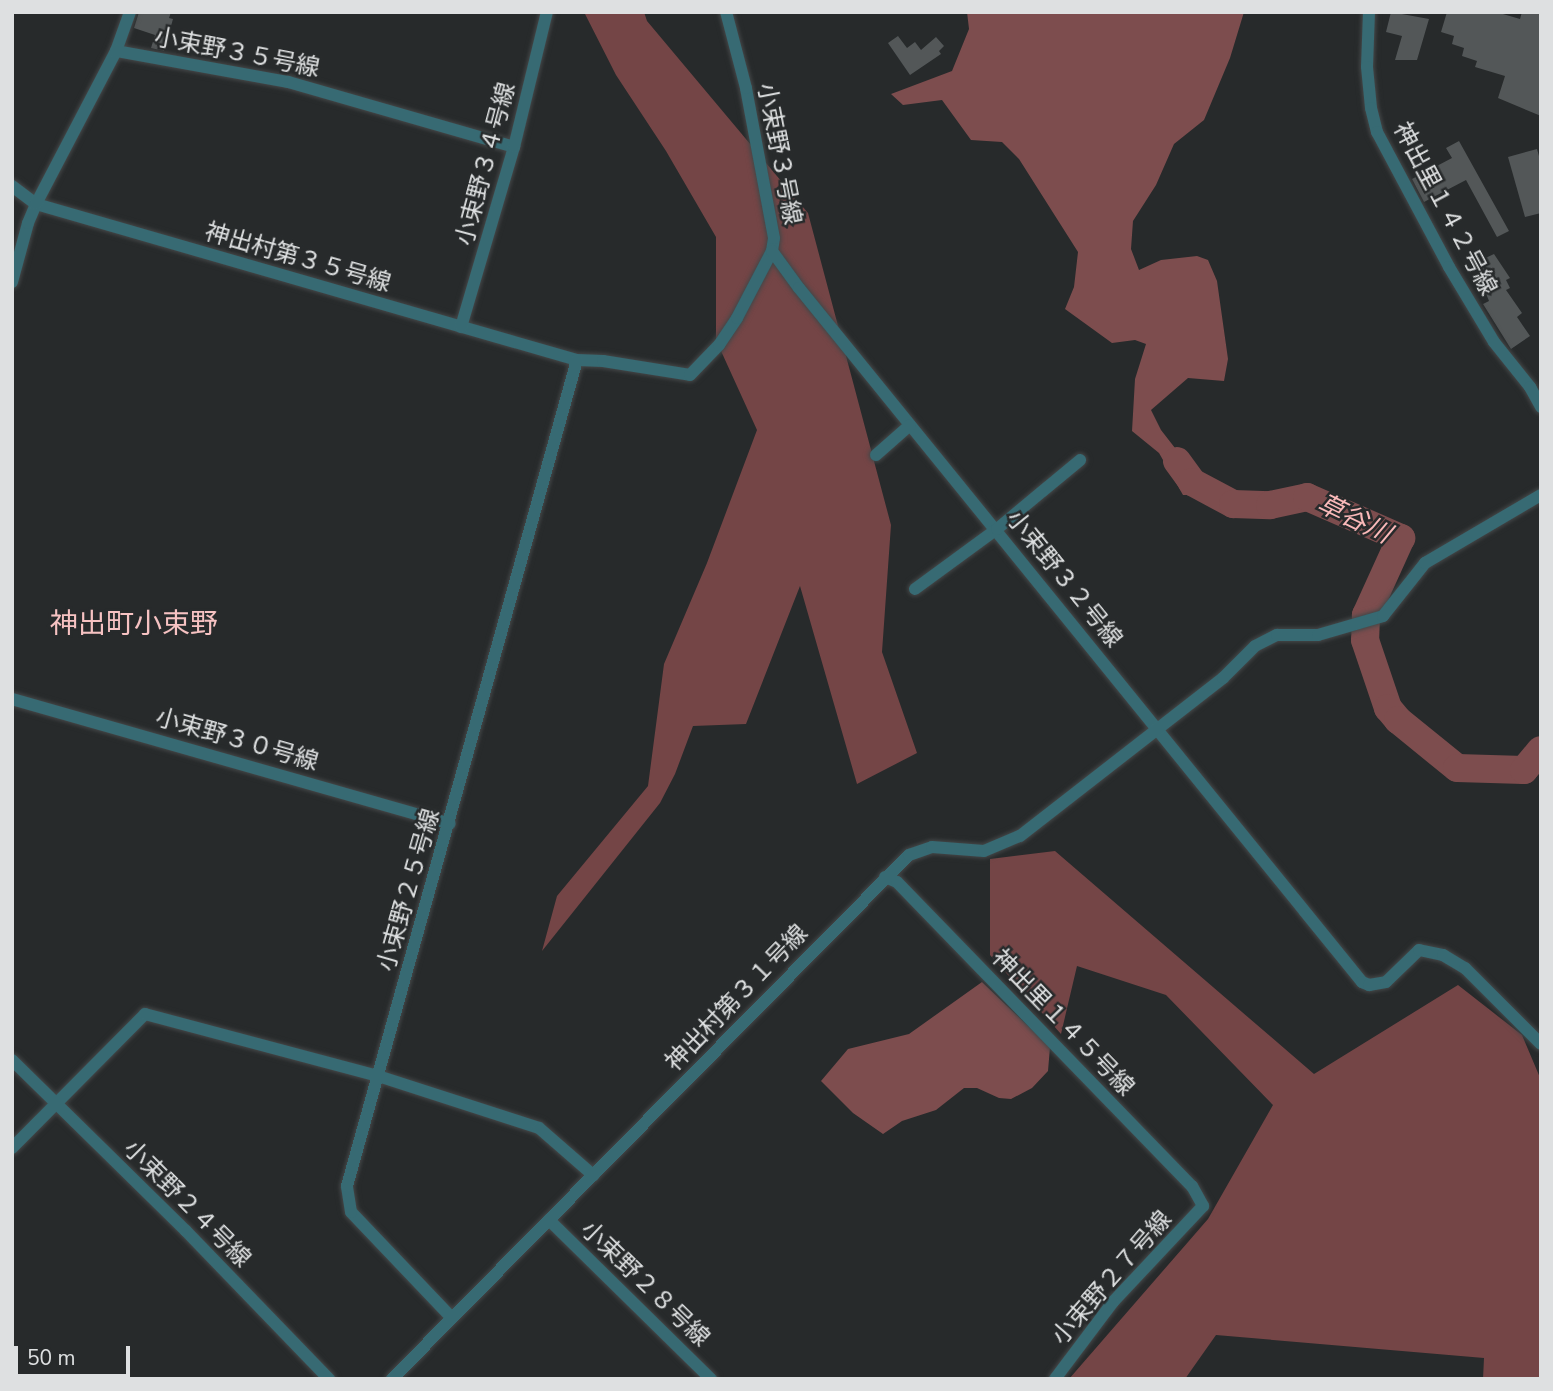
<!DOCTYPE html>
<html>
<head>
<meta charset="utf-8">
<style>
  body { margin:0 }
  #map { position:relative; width:1553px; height:1391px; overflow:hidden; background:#272a2b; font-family:"Nunito Sans","Noto Sans JP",sans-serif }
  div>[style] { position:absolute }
  .forest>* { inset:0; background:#744546 }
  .water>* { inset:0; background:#7d4d4e }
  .river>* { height:28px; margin:-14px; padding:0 14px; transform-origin:14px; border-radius:14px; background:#7d4d4e }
  .building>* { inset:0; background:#535758 }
  .roads { filter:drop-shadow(0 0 2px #444748) drop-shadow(0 0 2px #444748) }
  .minor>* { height:12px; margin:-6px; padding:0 6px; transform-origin:6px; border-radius:6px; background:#376a73 }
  span { translate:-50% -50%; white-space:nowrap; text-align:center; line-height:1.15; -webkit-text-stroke:5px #272a2b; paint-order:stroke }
  .street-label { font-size:24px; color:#dee0e1 }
  .water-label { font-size:26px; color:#fab9b9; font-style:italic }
  .quarter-label { font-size:28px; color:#f6c2c2 }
  .frame { position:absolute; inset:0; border:14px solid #dee0e1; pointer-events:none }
  .scale { position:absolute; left:14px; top:1346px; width:116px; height:32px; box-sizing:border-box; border:4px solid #dee0e1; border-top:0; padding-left:9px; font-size:21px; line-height:24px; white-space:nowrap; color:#dee0e1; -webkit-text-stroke:5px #272a2b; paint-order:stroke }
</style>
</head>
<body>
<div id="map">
  <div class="forest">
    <i style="clip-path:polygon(584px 12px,644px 12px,647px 21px,808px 213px,891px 525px,882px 652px,917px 753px,857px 784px,800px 586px,746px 724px,693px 726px,675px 774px,660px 803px,542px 951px,557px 896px,648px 786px,664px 664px,707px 563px,757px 430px,716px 340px,716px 237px,666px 151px,616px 75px)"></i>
    <i style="clip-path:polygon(1055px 851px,1314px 1074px,1458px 985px,1522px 1035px,1541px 1080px,1541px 1379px,1483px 1379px,1484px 1358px,1216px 1335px,1185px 1379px,1069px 1379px,1208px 1219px,1273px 1105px,1166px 995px,1077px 966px,1061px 1034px,990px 955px,990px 859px)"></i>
  </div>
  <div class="water">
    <i style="clip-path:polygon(967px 12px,1244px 12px,1230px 58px,1204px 120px,1174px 144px,1156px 185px,1133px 221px,1131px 249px,1139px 270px,1161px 260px,1197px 256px,1208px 260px,1217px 281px,1228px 359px,1224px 381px,1188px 378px,1151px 410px,1161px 430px,1203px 484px,1204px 495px,1183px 495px,1159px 453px,1132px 431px,1135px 379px,1146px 344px,1135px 340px,1112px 343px,1065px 309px,1074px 287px,1078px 252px,1019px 159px,1002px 142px,971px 140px,942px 100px,903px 105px,891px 94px,952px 71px,969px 29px)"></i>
    <i style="clip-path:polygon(982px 982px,1050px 1047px,1048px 1071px,1032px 1088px,1011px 1099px,999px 1098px,977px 1088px,964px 1088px,936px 1110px,902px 1121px,883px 1134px,853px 1113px,821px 1081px,848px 1049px,909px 1034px)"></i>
  </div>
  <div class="river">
    <i style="left:1177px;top:461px;width:26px;rotate:54deg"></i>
    <i style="left:1192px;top:482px;width:47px;rotate:28.2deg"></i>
    <i style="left:1233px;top:504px;width:37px;rotate:2deg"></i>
    <i style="left:1270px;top:505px;width:38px;rotate:-12deg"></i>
    <i style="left:1307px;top:497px;width:103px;rotate:23.6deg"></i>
    <i style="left:1401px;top:538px;width:85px;rotate:114.4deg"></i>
    <i style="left:1366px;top:615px;width:25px;rotate:92deg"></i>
    <i style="left:1365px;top:640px;width:72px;rotate:71.3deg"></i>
    <i style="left:1388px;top:708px;width:16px;rotate:50deg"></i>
    <i style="left:1398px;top:720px;width:76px;rotate:39.1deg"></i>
    <i style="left:1457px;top:768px;width:67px;rotate:1.7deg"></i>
    <i style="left:1524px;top:770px;width:26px;rotate:-50deg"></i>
  </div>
  <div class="building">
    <i style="clip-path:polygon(139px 12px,171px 12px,169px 18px,173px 19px,164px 51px,151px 48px,155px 35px,134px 28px)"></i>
    <i style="clip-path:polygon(1391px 12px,1429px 19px,1417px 60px,1395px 60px,1402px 36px,1386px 32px)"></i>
    <i style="clip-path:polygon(1447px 12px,1496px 12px,1520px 19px,1522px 12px,1541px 12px,1541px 116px,1498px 98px,1505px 76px,1475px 67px,1477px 61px,1462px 56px,1464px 48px,1452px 44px,1454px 36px,1441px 32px)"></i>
    <i style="clip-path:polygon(898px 36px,907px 48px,915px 42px,921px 50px,936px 37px,944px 46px,939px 51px,941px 54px,910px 75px,888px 43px)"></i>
    <i style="clip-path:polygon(1459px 141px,1509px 231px,1497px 237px,1466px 180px,1424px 202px,1412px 179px,1452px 158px,1446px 148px)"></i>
    <i style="clip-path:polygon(1537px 149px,1541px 163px,1541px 213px,1525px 217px,1508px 157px)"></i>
    <i style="clip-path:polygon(1494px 254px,1510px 278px,1506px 280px,1510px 288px,1506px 290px,1522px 313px,1517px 317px,1530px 336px,1511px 349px,1483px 304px,1489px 301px,1483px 286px,1486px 284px,1482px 275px,1485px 274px,1479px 261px)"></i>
  </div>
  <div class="roads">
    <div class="minor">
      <i style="left:1369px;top:12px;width:55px;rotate:92.1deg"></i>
      <i style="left:1367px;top:67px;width:41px;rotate:84.4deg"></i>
      <i style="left:1371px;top:108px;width:25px;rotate:76deg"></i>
      <i style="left:1377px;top:132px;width:153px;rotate:61.9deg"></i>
      <i style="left:1449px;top:267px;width:87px;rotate:59deg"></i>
      <i style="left:1494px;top:342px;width:58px;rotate:51.3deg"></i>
      <i style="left:1530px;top:387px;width:23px;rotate:61deg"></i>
      <i style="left:116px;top:51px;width:41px;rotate:-70.3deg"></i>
      <i style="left:12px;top:186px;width:30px;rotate:37deg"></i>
      <i style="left:36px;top:204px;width:563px;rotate:16.09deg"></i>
      <i style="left:577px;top:360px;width:26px;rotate:2deg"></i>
      <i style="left:603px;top:361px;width:88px;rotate:9.1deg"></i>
      <i style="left:690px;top:375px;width:42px;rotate:-46deg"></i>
      <i style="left:719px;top:345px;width:32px;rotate:-56deg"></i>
      <i style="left:737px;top:318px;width:76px;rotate:-62.4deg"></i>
      <i style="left:772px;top:251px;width:13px;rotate:-81deg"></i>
      <i style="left:774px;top:238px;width:153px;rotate:-100.6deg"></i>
      <i style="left:746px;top:88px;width:79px;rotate:-104.7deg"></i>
      <i style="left:772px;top:251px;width:46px;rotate:53.9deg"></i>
      <i style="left:799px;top:288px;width:894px;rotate:50.95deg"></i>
      <i style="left:1362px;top:982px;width:8px;rotate:23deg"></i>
      <i style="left:1369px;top:985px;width:17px;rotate:-10deg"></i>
      <i style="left:1386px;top:982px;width:46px;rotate:-44.1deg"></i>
      <i style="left:1419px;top:950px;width:25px;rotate:12deg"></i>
      <i style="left:1443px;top:955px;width:26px;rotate:31deg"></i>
      <i style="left:1465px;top:968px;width:107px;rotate:45deg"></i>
      <i style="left:12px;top:282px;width:61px;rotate:-74.8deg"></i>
      <i style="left:28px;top:223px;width:21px;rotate:-67deg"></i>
      <i style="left:36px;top:204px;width:173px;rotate:-62.4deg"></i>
      <i style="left:116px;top:51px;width:175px;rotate:10.2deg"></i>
      <i style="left:288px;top:82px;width:235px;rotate:16deg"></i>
      <i style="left:461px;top:327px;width:188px;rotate:-73.6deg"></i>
      <i style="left:514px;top:147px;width:139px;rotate:-76.3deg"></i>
      <i style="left:876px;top:455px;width:45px;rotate:-41.4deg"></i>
      <i style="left:915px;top:589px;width:102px;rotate:-36.2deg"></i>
      <i style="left:997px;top:529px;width:108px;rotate:-39.7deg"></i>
      <i style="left:12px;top:699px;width:455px;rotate:15.9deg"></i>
      <i style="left:885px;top:877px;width:13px;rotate:23deg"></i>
      <i style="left:897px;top:882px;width:424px;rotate:45.9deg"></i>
      <i style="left:1192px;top:1186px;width:23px;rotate:61deg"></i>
      <i style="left:1203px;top:1206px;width:132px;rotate:133.2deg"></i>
      <i style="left:1113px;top:1302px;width:96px;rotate:127deg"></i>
      <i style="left:12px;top:1060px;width:244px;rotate:44.5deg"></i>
      <i style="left:186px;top:1231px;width:206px;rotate:46deg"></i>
      <i style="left:12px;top:1148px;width:189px;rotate:-45.2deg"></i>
      <i style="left:145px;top:1014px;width:241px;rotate:14.9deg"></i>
      <i style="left:378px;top:1076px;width:169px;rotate:17.9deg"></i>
      <i style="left:539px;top:1128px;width:72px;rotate:41deg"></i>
      <i style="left:549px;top:1220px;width:227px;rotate:44.5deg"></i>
      <i style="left:451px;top:1317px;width:145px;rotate:-133.6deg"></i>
      <i style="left:351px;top:1212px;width:26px;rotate:-99deg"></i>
      <i style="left:347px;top:1186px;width:857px;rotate:-74.44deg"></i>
      <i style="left:392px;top:1379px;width:736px;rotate:-45.39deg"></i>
      <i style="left:909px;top:855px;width:24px;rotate:-19deg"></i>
      <i style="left:932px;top:847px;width:52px;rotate:4.4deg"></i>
      <i style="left:984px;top:851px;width:39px;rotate:-23deg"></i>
      <i style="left:1020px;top:836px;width:257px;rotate:-37.9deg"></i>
      <i style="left:1223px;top:678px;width:45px;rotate:-45deg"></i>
      <i style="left:1255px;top:646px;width:25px;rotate:-27deg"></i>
      <i style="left:1277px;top:635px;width:41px"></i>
      <i style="left:1318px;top:635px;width:68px;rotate:-16.3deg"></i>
      <i style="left:1383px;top:616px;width:68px;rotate:-51.6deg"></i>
      <i style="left:1425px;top:563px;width:134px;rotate:-30.4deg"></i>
    </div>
  </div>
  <div class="street-label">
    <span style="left:237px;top:53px;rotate:11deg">小束野３５号線</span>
    <span style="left:779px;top:154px;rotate:79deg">小束野３号線</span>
    <span style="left:486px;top:164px;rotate:-75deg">小束野３４号線</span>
    <span style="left:1445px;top:209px;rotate:62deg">神出里１４２号線</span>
    <span style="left:298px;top:258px;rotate:16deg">神出村第３５号線</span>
    <span style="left:1064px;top:579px;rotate:51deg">小束野３２号線</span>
    <span style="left:237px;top:740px;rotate:16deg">小束野３０号線</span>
    <span style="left:409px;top:890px;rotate:-74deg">小束野２５号線</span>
    <span style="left:737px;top:998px;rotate:-46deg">神出村第３１号線</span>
    <span style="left:1063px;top:1023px;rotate:46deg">神出里１４５号線</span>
    <span style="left:187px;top:1204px;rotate:45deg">小束野２４号線</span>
    <span style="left:1112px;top:1278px;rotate:-49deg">小束野２７号線</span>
    <span style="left:645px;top:1284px;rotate:44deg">小束野２８号線</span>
  </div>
  <div class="water-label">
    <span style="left:1354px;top:519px;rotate:26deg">草谷川</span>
  </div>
  <div class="quarter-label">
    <span style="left:134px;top:624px">神出町小束野</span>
  </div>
  <div class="frame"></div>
  <div class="scale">50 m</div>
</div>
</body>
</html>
